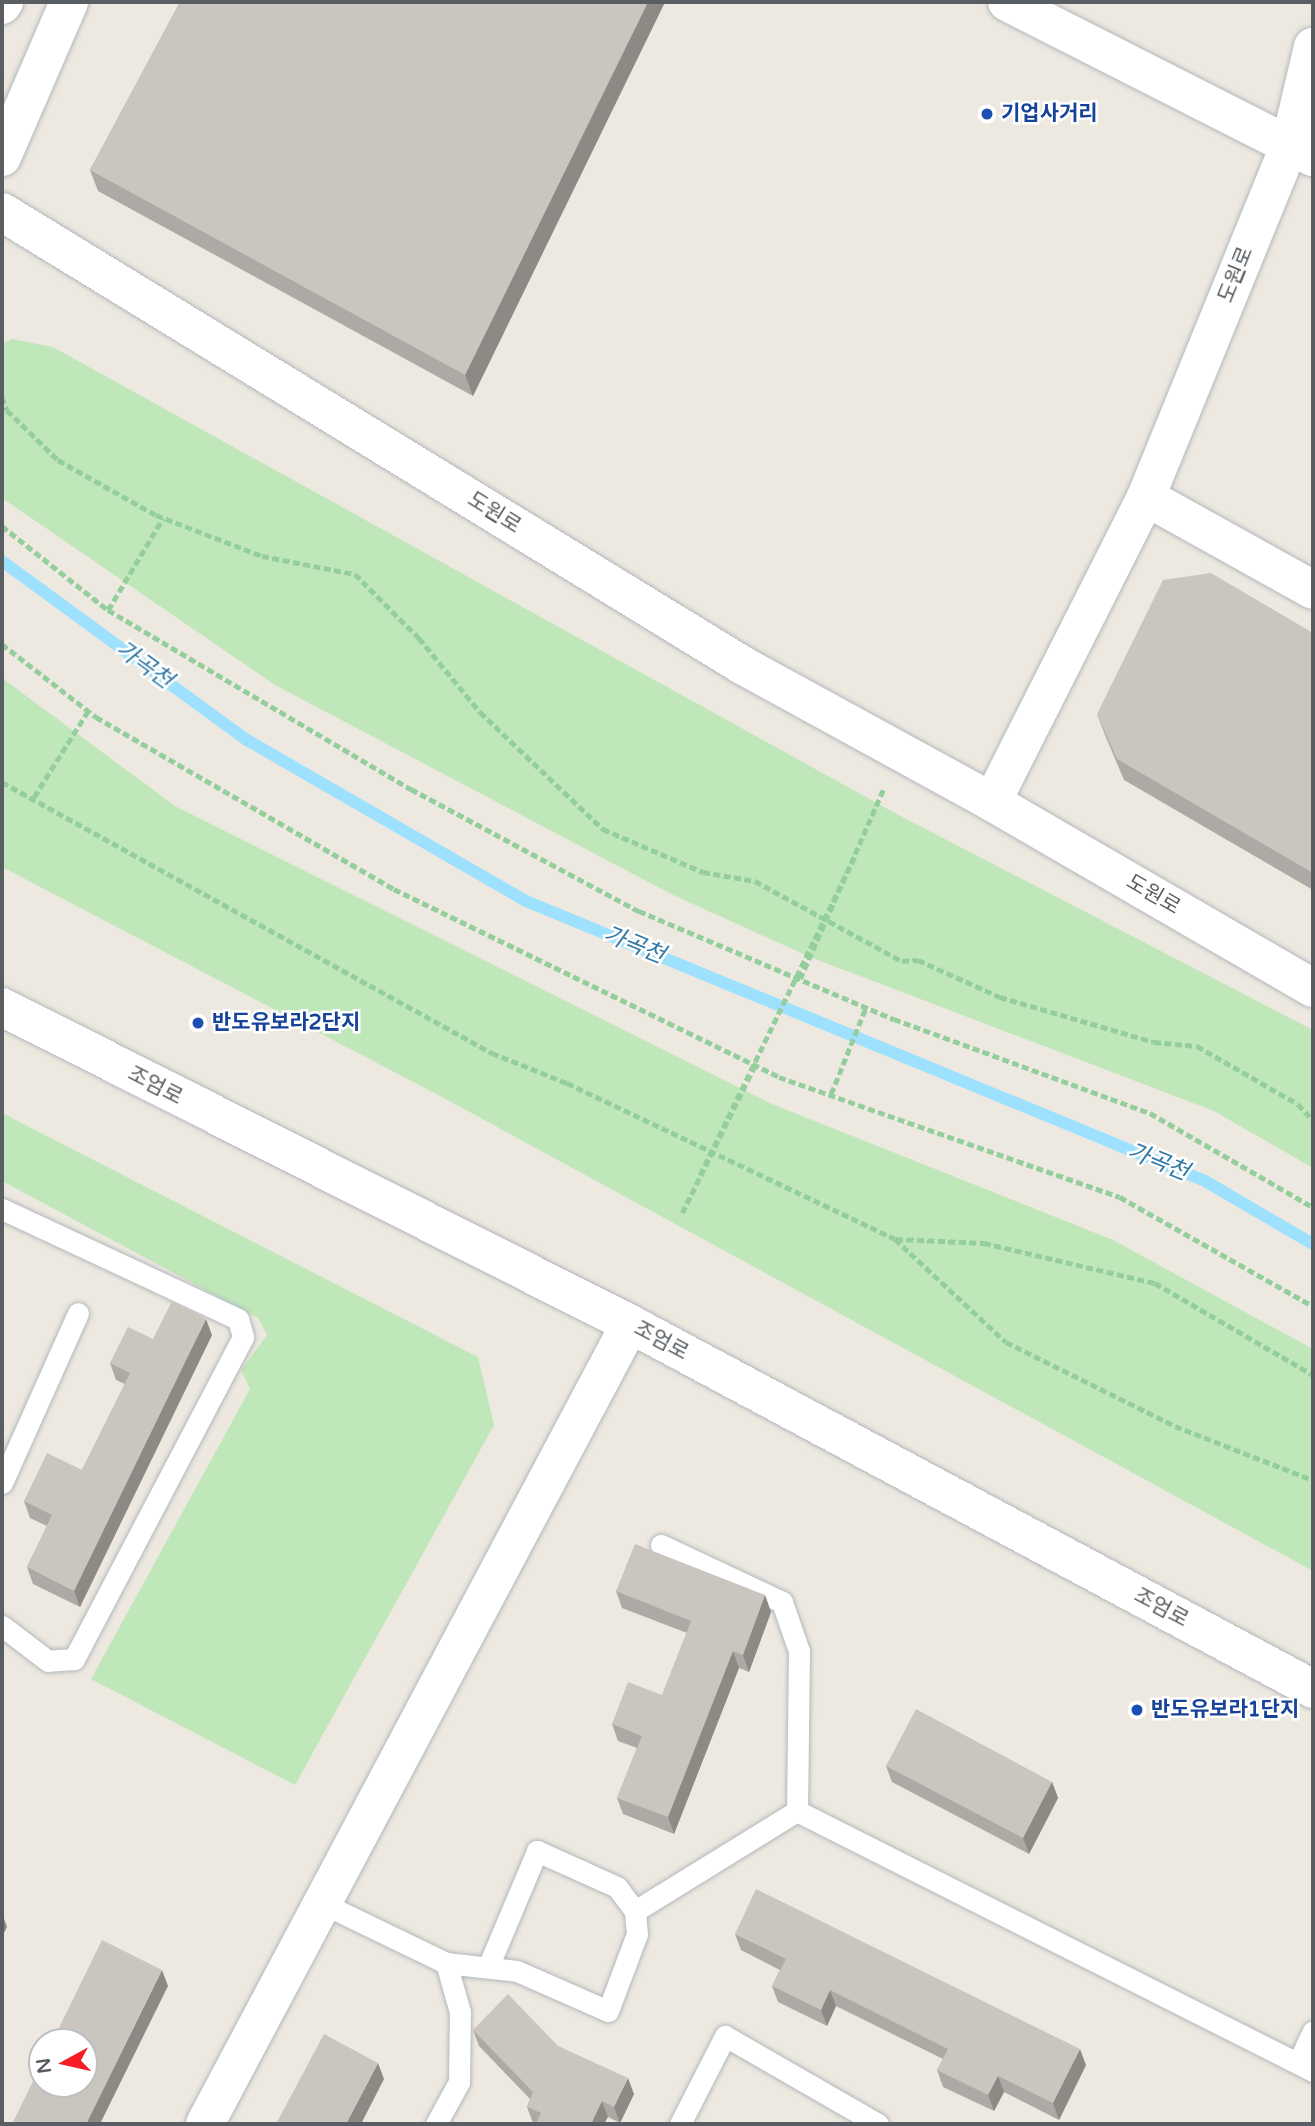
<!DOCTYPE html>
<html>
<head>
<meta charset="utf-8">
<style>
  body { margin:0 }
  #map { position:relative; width:1315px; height:2126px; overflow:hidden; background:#ede9e0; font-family:"Varela Round","Noto Sans KR",sans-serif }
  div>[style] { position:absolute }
  .green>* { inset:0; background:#c0e7ba }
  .stream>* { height:12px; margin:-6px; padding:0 6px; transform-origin:6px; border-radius:6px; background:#9ee1ff }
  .path>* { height:4.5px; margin-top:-2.25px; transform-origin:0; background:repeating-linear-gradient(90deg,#95ce9d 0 7px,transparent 0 10.5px) }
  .roads { filter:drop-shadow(0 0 2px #b3b8bc) drop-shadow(0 0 2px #b3b8bc) }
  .lane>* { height:21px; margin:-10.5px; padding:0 10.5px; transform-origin:10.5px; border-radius:10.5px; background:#fff }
  .street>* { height:38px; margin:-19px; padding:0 19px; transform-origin:19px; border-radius:19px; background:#fff }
  .secondary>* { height:38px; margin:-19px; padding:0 19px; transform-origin:19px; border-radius:19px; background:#fff }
  .path-bridge>* { height:4.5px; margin-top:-2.25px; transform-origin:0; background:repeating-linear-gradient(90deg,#95ce9d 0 7px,transparent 0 10.5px) }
  .wall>* { inset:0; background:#aea9a4 }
  .shaded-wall>* { inset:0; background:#8d8a86 }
  .building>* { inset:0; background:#cac5bf }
  .dots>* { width:19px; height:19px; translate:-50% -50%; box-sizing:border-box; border:4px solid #fff; border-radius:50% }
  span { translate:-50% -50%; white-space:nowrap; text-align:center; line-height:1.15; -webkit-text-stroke:5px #fff; paint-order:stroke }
  .transit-label { font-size:21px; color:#164399; font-weight:700 }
  .left { translate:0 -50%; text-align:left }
  .street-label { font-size:21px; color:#595e62 }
  .water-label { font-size:23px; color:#3078a6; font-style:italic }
  .frame { position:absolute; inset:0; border:4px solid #595e62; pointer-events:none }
  .north { position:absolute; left:28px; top:2028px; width:70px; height:70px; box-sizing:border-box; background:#fff; border:2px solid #bdbfc0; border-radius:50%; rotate:262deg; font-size:19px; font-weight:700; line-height:28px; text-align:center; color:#595e62 }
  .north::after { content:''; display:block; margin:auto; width:24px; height:32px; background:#f61d28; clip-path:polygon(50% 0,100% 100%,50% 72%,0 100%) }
</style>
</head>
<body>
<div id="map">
  <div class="green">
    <i style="clip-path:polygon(12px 339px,53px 347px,893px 812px,1313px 1030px,1313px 1168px,1214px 1111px,810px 957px,671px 894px,275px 685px,2px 498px,2px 344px)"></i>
    <i style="clip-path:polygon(2px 678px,175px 806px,772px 1104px,1113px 1240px,1313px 1349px,1313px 1571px,442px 1097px,2px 867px)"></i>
    <i style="clip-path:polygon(2px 1113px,478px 1357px,494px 1425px,295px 1785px,91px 1679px,250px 1389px,241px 1370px,267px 1335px,258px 1318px,2px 1181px)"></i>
  </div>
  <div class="stream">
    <i style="left:2px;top:561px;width:303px;rotate:36.2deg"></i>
    <i style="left:247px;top:740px;width:322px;rotate:30deg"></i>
    <i style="left:526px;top:901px;width:734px;rotate:22.41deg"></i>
    <i style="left:1205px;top:1181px;width:125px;rotate:30.3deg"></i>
  </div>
  <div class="path">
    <i style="left:2px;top:397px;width:14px;rotate:69deg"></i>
    <i style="left:7px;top:410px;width:71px;rotate:44.4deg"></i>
    <i style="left:58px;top:460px;width:112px;rotate:29.3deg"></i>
    <i style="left:156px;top:515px;width:114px;rotate:21.1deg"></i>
    <i style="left:262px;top:556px;width:95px;rotate:11deg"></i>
    <i style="left:355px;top:574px;width:91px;rotate:45deg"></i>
    <i style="left:419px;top:638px;width:96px;rotate:50.5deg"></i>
    <i style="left:480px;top:712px;width:170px;rotate:43.6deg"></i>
    <i style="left:603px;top:829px;width:109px;rotate:23.3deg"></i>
    <i style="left:703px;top:872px;width:53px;rotate:9.8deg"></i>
    <i style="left:755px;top:881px;width:167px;rotate:28.6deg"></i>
    <i style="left:902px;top:961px;width:16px;rotate:-4deg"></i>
    <i style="left:918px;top:960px;width:90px;rotate:24.3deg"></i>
    <i style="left:1000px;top:997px;width:160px;rotate:16.3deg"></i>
    <i style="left:1154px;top:1042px;width:43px;rotate:5.3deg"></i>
    <i style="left:1197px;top:1046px;width:116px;rotate:29.9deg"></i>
    <i style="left:1298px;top:1104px;width:22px;rotate:47deg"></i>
    <i style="left:2px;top:526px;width:135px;rotate:38.4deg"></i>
    <i style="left:108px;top:610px;width:352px;rotate:30.6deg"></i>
    <i style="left:411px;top:789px;width:259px;rotate:28.2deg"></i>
    <i style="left:639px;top:911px;width:277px;rotate:23deg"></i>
    <i style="left:894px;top:1019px;width:273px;rotate:20.2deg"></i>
    <i style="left:1150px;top:1113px;width:188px;rotate:30deg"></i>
    <i style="left:108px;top:610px;width:107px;rotate:-59.1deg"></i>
    <i style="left:2px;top:644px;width:119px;rotate:37.8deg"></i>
    <i style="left:96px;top:717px;width:344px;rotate:30deg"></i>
    <i style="left:394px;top:889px;width:428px;rotate:26deg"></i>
    <i style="left:779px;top:1077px;width:361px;rotate:19.4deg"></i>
    <i style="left:1120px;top:1197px;width:222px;rotate:29.5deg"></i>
    <i style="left:2px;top:782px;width:560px;rotate:28.95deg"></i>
    <i style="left:492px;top:1053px;width:81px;rotate:21.8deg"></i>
    <i style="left:567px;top:1083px;width:363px;rotate:25.4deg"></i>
    <i style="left:895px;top:1239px;width:151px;rotate:42.9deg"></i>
    <i style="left:1006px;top:1342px;width:189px;rotate:26.4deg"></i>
    <i style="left:1175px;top:1426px;width:148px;rotate:21.4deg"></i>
    <i style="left:34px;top:797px;width:102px;rotate:-57.9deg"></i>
    <i style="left:800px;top:979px;width:209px;rotate:-66.3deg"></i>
    <i style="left:831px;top:1094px;width:94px;rotate:-68.1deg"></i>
    <i style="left:682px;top:1213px;width:165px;rotate:-63.7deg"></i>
    <i style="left:896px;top:1239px;width:88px;rotate:2.6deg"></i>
    <i style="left:984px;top:1243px;width:176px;rotate:13.2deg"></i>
    <i style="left:1155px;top:1283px;width:183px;rotate:30.2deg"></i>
  </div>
  <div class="roads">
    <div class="lane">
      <i style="left:2px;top:1209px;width:260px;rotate:25deg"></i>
      <i style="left:238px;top:1319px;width:19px;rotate:74deg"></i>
      <i style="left:243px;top:1337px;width:364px;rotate:117.7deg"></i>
      <i style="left:74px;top:1659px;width:26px;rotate:176deg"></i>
      <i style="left:48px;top:1661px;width:58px;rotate:-142.7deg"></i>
      <i style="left:2px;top:1483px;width:186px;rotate:-65.9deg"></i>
      <i style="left:661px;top:1545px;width:134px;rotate:25.2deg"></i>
      <i style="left:782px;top:1602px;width:52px;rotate:70.9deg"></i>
      <i style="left:799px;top:1651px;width:160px;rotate:90.7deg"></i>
      <i style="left:324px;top:1904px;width:136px;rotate:25.8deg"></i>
      <i style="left:446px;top:1963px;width:71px;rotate:6.4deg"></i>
      <i style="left:517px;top:1971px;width:99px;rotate:23.7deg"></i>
      <i style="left:608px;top:2011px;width:82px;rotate:-69.4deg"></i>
      <i style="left:637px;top:1934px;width:23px;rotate:-95deg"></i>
      <i style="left:635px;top:1911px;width:30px;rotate:-127deg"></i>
      <i style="left:617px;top:1887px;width:88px;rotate:-155.8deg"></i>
      <i style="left:537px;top:1851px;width:126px;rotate:112.9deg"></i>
      <i style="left:635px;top:1911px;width:190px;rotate:-31.7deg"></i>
      <i style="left:797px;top:1811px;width:578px;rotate:26.74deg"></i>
      <i style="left:1298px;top:2063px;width:35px;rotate:-65deg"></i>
      <i style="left:436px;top:2124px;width:48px;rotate:-61.3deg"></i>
      <i style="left:459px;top:2082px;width:70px;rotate:-89.2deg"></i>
      <i style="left:460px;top:2012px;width:51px;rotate:-105.9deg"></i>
      <i style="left:680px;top:2124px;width:99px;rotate:-62.9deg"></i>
      <i style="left:725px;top:2036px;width:177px;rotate:29.9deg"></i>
    </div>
    <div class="street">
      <i style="left:2px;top:212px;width:868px;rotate:31.47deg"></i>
      <i style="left:742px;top:665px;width:285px;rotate:28.7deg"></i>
      <i style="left:992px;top:802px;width:371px;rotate:30.1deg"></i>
      <i style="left:1146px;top:497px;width:191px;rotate:29.1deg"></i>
      <i style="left:992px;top:802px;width:342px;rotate:-63.2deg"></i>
      <i style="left:1146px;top:497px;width:381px;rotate:-67.8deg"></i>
      <i style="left:1290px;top:144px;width:100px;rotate:-76.7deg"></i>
      <i style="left:205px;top:2124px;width:906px;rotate:-62.02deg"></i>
    </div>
    <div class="secondary">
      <i style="left:1007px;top:2px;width:343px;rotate:26.9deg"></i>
      <i style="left:2px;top:5px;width:4px;rotate:-56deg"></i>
      <i style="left:2px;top:157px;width:169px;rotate:-66.6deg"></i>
      <i style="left:2px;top:1007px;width:703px;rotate:26.78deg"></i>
      <i style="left:630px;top:1324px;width:774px;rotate:28.12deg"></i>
    </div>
  </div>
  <div class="path-bridge">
    <i style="left:700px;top:1175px;width:355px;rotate:-64.1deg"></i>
  </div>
  <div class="wall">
    <i style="clip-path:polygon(180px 2px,665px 2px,473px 396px,98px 191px,90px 170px)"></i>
    <i style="clip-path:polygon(1313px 633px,1313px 890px,1124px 780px,1105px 735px,1097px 714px)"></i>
    <i style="clip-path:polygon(212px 1335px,80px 1607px,33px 1584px,27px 1567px,47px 1526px,30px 1518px,24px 1501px,82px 1470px,125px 1384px,116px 1380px,110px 1363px,153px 1339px)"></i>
    <i style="clip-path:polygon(616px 1591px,765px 1595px,771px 1612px,749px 1672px,739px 1668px,674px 1834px,623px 1814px,617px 1798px,637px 1748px,618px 1741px,612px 1724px,662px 1695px,687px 1633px,622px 1608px)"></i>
    <i style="clip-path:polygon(886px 1766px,1052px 1782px,1058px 1798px,1029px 1854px,892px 1782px)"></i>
    <i style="clip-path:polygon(735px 1934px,1086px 2065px,1059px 2120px,1004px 2092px,994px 2111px,943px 2087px,937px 2070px,943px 2059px,836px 2006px,827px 2026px,778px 2002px,772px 1986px,780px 1970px,741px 1950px)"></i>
    <i style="clip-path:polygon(473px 2030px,558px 2046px,634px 2094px,620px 2123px,608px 2117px,536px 2124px,533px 2123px,527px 2107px,530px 2099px,479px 2046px)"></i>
  </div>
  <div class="shaded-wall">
    <i style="clip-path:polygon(648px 2px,665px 2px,473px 396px,465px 375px)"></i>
    <i style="clip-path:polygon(206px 1319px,212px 1335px,80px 1607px,74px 1591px)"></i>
    <i style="clip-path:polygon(765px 1595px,771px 1612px,749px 1672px,743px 1655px)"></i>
    <i style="clip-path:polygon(733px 1651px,739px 1668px,674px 1834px,668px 1817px)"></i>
    <i style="clip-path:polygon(1052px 1782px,1058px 1798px,1029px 1854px,1023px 1838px)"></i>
    <i style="clip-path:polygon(2px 1913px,7px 1927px,2px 1937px)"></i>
    <i style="clip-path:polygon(162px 1970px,168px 1986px,100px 2124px,86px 2124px)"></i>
    <i style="clip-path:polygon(830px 1990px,836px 2006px,827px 2026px,821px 2010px)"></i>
    <i style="clip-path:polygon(1080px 2049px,1086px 2065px,1059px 2120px,1053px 2103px)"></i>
    <i style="clip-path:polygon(378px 2063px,384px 2079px,361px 2124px,346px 2124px)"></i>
    <i style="clip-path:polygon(998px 2076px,1004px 2092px,994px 2111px,988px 2095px)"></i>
    <i style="clip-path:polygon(628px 2078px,634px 2094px,620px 2123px,614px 2107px)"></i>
    <i style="clip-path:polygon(602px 2101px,608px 2117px,604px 2124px,591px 2124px)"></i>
  </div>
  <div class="building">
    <i style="clip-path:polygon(180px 2px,648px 2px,465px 375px,90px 170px)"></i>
    <i style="clip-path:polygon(1211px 573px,1313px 633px,1313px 873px,1117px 759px,1097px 714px,1163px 580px)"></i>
    <i style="clip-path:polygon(172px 1301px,206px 1319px,74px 1591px,27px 1567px,52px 1515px,24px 1501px,47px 1453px,82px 1470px,130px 1373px,110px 1363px,128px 1327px,153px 1339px)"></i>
    <i style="clip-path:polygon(635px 1544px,765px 1595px,743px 1655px,733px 1651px,668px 1817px,617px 1798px,642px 1736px,612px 1724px,628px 1682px,662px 1695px,691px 1621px,616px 1591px)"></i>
    <i style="clip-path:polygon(916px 1709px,1052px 1782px,1023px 1838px,886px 1766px)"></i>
    <i style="clip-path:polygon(756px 1889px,1080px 2049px,1053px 2103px,998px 2076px,988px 2095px,937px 2070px,948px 2049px,830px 1990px,821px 2010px,772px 1986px,786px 1959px,735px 1934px)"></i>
    <i style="clip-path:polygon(102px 1940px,162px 1970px,86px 2124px,12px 2124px,42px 2063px,42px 2084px,84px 2084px,84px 2042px,52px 2042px)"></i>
    <i style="clip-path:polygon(508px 1994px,558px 2046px,628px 2078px,614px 2107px,602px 2101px,591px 2124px,536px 2124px,541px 2113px,527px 2107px,533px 2092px,473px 2030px)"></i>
    <i style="clip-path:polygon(324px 2034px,378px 2063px,346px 2124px,276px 2124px)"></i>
  </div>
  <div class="dots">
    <i style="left:987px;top:114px;background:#1a4fb4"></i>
    <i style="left:198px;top:1023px;background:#1a4fb4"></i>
    <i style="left:1137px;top:1710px;background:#1a4fb4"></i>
  </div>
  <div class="transit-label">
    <span class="left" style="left:1001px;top:114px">기업사거리</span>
    <span class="left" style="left:212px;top:1023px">반도유보라2단지</span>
    <span class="left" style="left:1151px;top:1710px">반도유보라1단지</span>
  </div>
  <div class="street-label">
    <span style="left:1236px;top:275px;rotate:-68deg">도원로</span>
    <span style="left:494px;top:513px;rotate:32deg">도원로</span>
    <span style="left:1153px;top:895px;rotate:30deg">도원로</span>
    <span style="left:155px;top:1086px;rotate:27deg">조엄로</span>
    <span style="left:661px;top:1341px;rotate:28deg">조엄로</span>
    <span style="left:1161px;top:1608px;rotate:28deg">조엄로</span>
  </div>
  <div class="water-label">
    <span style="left:144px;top:665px;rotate:36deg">가곡천</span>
    <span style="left:634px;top:945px;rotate:22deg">가곡천</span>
    <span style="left:1158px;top:1162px;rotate:22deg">가곡천</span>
  </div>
  <div class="frame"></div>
  <div class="north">N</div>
</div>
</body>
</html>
